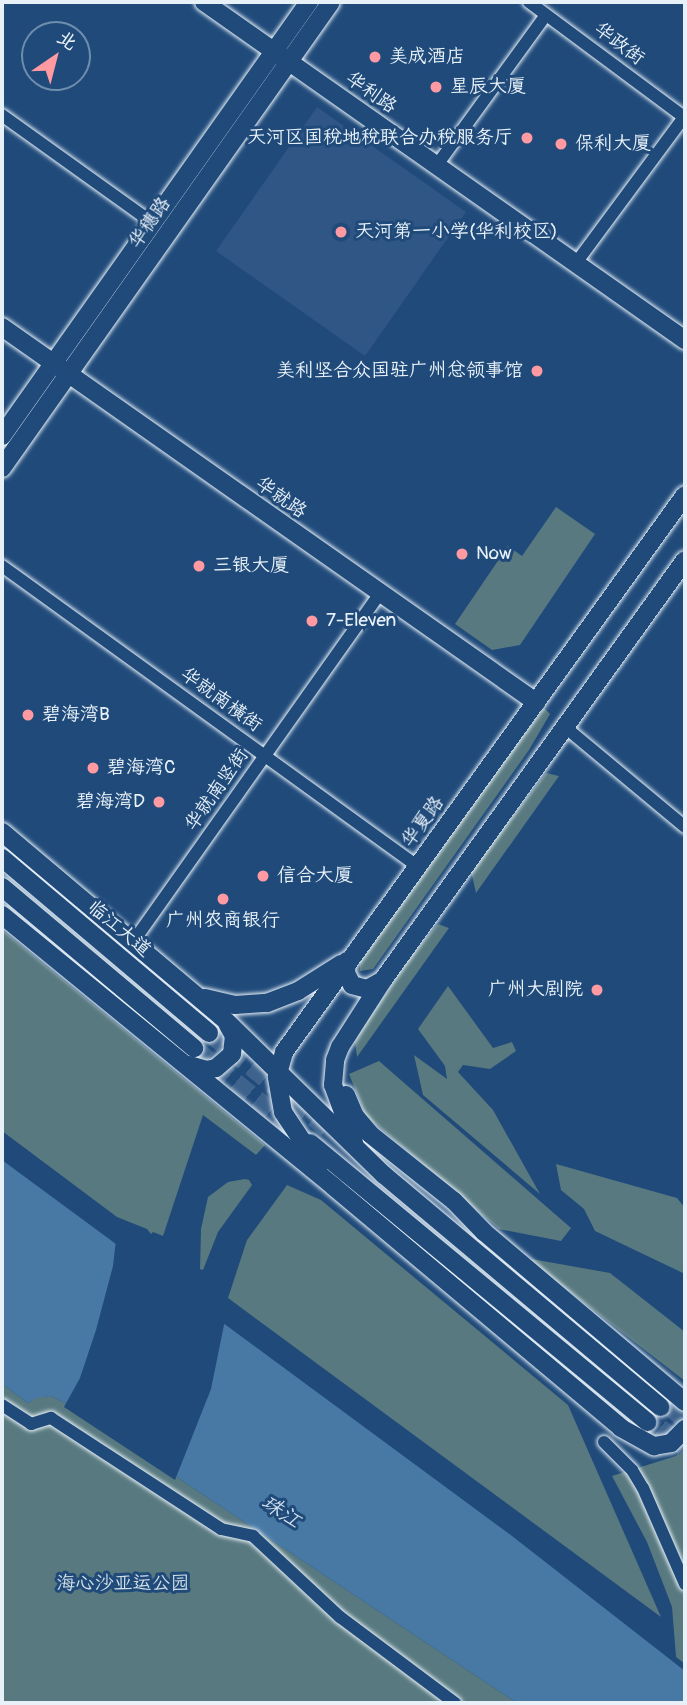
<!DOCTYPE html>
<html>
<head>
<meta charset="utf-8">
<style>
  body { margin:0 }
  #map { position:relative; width:687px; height:1705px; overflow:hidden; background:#1f4a7a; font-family:Pangolin,"LXGW WenKai TC",sans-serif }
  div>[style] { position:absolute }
  .built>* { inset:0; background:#305686 }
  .green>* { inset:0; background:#57797f }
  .water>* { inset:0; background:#4879a5 }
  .pier>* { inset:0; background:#1f4a7a }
  .secondary-tunnel>* { height:18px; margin-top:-9px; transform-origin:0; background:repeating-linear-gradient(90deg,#3d638d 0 18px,transparent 0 27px) }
  .roads { filter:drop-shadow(0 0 2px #e8f1f8) drop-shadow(0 0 2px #e8f1f8) }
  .street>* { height:12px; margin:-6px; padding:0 6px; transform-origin:6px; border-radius:6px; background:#1f4a7a }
  .secondary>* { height:18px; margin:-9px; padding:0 9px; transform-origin:9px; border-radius:9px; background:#1f4a7a }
  .dots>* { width:19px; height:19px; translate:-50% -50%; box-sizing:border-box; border:4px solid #1f4a7a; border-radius:50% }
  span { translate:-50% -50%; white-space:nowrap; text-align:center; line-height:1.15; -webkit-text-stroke:6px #1f4a7a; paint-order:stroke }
  .street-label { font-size:19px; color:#e8f1f8 }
  .poi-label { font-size:19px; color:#e8f1f8 }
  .left { translate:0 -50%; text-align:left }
  .right { translate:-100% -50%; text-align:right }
  .park-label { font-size:19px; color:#d2dfe6 }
  .water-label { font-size:21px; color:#d0dfec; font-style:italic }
  .frame { position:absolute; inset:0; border:4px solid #e8f1f8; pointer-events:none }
  .north { position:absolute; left:21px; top:21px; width:70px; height:70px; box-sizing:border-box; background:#1f4a7a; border:2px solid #6f8dac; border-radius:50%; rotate:35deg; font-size:19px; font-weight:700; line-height:28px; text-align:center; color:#e8f1f8 }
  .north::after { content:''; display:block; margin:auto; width:24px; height:32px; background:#ff9aa2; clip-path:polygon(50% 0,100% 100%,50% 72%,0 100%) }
</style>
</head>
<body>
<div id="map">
  <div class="built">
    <i style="clip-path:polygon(317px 107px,466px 212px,365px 356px,216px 251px)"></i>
  </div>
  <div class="green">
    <i style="clip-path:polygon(556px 507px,595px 534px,520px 645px,492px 650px,455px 624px,508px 546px,522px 556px)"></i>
    <i style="clip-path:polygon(544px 708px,550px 714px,529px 750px,373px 969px,360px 971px,359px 954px)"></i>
    <i style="clip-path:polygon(546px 773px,559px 776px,476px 893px,471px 871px)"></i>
    <i style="clip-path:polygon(438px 924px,449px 928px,357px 1057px,355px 1042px,363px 1027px,411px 956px)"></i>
    <i style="clip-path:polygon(2px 930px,265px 1145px,256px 1155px,203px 1115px,163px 1236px,153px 1232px,151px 1234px,147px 1229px,117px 1217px,2px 1131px)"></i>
    <i style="clip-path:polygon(448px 986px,493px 1048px,512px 1042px,516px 1051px,490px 1069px,463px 1065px,458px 1072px,493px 1110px,540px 1194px,423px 1095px,414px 1055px,447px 1079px,445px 1066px,418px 1029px)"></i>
    <i style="clip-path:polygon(379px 1061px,571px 1228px,561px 1241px,499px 1229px,366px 1116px,349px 1074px)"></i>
    <i style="clip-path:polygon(556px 1164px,677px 1198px,685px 1208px,685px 1274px,595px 1231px,584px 1209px,561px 1190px)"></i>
    <i style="clip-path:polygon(245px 1179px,249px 1180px,252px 1185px,218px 1232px,203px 1270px,200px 1269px,201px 1229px,208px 1197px,228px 1182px)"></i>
    <i style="clip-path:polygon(287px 1185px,321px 1200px,568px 1405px,661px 1617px,228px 1298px,247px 1240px)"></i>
    <i style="clip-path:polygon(526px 1258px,610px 1273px,685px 1332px,685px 1381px)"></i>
    <i style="clip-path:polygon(2px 1384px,28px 1403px,36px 1397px,51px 1396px,65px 1403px,517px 1703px,2px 1703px)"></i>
    <i style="clip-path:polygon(685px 1448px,685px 1664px,676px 1657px,672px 1607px,647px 1542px,612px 1476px,676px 1456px)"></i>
  </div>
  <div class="water">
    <i style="clip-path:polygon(2px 1160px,512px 1536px,685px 1671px,685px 1703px,517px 1703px,65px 1403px,51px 1396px,36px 1398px,28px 1403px,2px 1384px)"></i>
  </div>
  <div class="pier">
    <i style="clip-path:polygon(116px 1240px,225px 1320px,211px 1389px,175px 1480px,64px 1407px,80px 1378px,96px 1330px,113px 1266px)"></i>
  </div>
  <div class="secondary-tunnel">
    <i style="left:209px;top:1033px;width:152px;rotate:39.1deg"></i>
    <i style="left:194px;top:1048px;width:127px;rotate:39.2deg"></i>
    <i style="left:650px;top:1391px;width:45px;rotate:39.6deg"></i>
    <i style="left:639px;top:1411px;width:59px;rotate:38.8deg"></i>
  </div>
  <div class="roads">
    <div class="street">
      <i style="left:529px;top:2px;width:194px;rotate:36.6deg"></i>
      <i style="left:2px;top:115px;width:186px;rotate:35.6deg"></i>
      <i style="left:437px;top:165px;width:185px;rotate:-54deg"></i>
      <i style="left:576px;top:263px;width:182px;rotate:-53.5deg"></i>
      <i style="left:2px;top:566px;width:512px;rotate:35.86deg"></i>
      <i style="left:565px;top:727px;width:156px;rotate:39.8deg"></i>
      <i style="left:133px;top:942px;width:428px;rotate:-54.7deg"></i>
      <i style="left:2px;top:1405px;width:35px;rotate:33deg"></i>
      <i style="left:31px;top:1424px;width:21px;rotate:-17deg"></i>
      <i style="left:51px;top:1418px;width:203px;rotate:33.1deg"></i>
      <i style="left:221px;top:1529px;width:33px;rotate:12deg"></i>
      <i style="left:253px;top:1536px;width:119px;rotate:43deg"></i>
      <i style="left:340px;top:1617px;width:144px;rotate:36.8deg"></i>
      <i style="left:604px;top:1442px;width:40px;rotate:45deg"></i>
      <i style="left:632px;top:1470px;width:21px;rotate:59deg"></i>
      <i style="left:643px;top:1488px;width:105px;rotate:66.4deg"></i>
    </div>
    <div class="secondary">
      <i style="left:204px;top:2px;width:588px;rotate:35.1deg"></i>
      <i style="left:2px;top:327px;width:653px;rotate:35.08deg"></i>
      <i style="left:2px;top:436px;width:532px;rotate:-54.73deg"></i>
      <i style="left:2px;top:468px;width:570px;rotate:-54.78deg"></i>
      <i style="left:2px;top:832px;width:287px;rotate:40.1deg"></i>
      <i style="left:222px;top:1017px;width:226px;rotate:44.3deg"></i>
      <i style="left:384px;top:1175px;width:361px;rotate:40deg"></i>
      <i style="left:2px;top:858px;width:271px;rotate:40.2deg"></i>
      <i style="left:2px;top:887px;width:251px;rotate:40deg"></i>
      <i style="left:2px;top:915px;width:428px;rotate:39.3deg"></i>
      <i style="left:333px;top:1186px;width:376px;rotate:40deg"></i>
      <i style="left:621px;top:1428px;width:38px;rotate:29deg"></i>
      <i style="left:654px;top:1446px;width:17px;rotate:-10deg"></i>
      <i style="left:671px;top:1443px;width:20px;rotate:-45deg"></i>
      <i style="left:347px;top:961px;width:12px;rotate:95deg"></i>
      <i style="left:346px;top:973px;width:13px;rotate:63deg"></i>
      <i style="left:352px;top:985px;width:16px;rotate:15deg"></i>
      <i style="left:367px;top:989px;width:18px;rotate:-29deg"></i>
      <i style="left:205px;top:998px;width:31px;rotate:13deg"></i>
      <i style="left:235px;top:1005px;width:32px;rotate:-4deg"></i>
      <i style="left:267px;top:1003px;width:33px;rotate:-21deg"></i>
      <i style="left:298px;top:991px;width:51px;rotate:-32.1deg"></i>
      <i style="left:189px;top:1065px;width:18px;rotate:16deg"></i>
      <i style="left:206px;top:1070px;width:10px;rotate:-11deg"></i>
      <i style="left:216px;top:1068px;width:21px;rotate:-41deg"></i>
      <i style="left:232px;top:1054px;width:18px;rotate:-84deg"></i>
      <i style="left:234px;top:1036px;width:13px;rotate:-119deg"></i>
      <i style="left:346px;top:1095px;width:23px;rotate:67deg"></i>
      <i style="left:355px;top:1116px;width:23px;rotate:50deg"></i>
      <i style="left:370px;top:1134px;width:107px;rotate:38.6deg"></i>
      <i style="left:454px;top:1201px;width:43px;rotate:45.9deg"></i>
      <i style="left:484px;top:1232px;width:263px;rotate:40.2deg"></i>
      <i style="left:354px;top:1142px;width:61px;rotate:-110.2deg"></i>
      <i style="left:333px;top:1085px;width:25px;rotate:-85deg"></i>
      <i style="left:335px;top:1060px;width:14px;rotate:-69deg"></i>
      <i style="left:340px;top:1047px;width:80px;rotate:-57.3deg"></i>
      <i style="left:383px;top:980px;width:517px;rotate:-54.28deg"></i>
      <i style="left:310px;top:1143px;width:438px;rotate:39.6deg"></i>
      <i style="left:319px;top:1166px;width:65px;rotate:-123.7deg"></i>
      <i style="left:283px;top:1112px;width:36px;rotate:-100deg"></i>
      <i style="left:277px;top:1077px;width:26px;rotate:-74deg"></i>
      <i style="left:284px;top:1052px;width:686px;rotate:-54.25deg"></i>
    </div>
  </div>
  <div class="dots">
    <i style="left:375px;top:57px;background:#ff9aa2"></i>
    <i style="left:436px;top:87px;background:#ff9aa2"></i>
    <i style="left:527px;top:138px;background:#ff9aa2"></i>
    <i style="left:561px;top:144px;background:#ff9aa2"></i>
    <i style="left:341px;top:232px;background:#ff9aa2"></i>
    <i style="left:537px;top:371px;background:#ff9aa2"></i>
    <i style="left:462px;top:554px;background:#ff9aa2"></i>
    <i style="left:199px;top:566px;background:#ff9aa2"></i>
    <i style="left:312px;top:621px;background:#ff9aa2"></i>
    <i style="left:28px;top:715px;background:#ff9aa2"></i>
    <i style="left:93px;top:768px;background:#ff9aa2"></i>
    <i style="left:159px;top:802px;background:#ff9aa2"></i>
    <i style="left:263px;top:876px;background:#ff9aa2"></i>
    <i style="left:223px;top:899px;background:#ff9aa2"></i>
    <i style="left:597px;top:990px;background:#ff9aa2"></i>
  </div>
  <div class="street-label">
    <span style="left:619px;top:44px;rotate:37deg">华政街</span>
    <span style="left:371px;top:93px;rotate:35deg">华利路</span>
    <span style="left:150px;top:223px;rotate:-55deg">华穗路</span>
    <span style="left:281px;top:498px;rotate:35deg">华就路</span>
    <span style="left:221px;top:700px;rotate:36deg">华就南横街</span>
    <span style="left:217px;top:790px;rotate:-55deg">华就南竖街</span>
    <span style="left:423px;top:822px;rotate:-54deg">华夏路</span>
    <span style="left:119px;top:929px;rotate:40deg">临江大道</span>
  </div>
  <div class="poi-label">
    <span class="left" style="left:389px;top:57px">美成酒店</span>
    <span class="left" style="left:450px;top:87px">星辰大厦</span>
    <span class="right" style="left:513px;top:138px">天河区国税地税联合办税服务厅</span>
    <span class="left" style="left:575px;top:144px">保利大厦</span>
    <span class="left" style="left:355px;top:232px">天河第一小学(华利校区)</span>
    <span class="right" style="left:523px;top:371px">美利坚合众国驻广州总领事馆</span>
    <span class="left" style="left:476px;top:554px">Now</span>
    <span class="left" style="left:213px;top:566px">三银大厦</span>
    <span class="left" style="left:326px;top:621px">7-Eleven</span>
    <span class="left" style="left:42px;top:715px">碧海湾B</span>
    <span class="left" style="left:107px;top:768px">碧海湾C</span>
    <span class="right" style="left:145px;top:802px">碧海湾D</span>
    <span class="left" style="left:277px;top:876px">信合大厦</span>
    <span style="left:223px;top:921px">广州农商银行</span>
    <span class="right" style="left:583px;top:990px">广州大剧院</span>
  </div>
  <div class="park-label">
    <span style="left:123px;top:1584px">海心沙亚运公园</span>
  </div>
  <div class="water-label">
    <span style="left:281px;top:1512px;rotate:34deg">珠江</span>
  </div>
  <div class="frame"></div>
  <div class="north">北</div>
</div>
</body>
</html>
